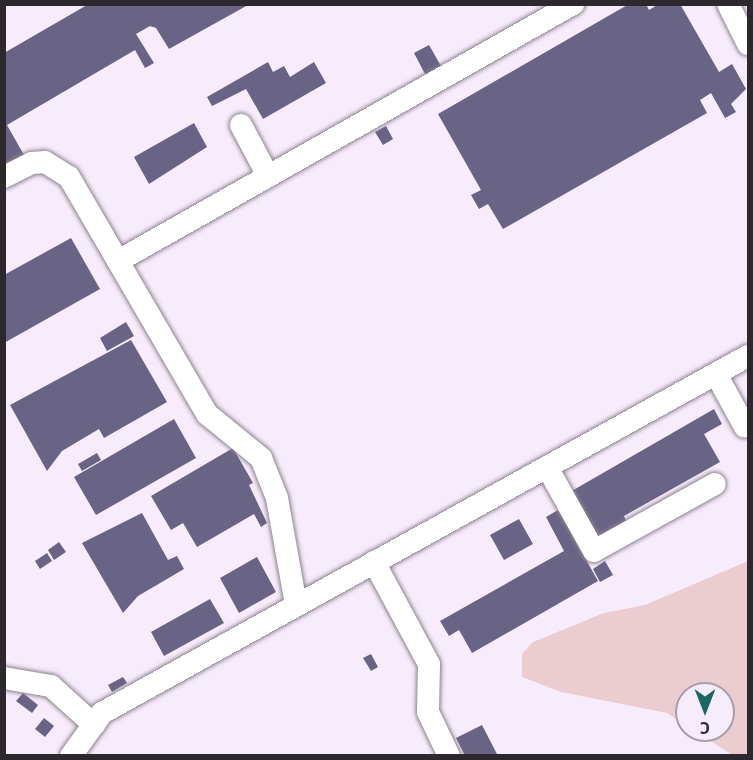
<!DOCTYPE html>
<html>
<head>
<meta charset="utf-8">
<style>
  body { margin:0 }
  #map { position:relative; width:753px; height:760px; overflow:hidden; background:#f7ecfb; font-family:"Open Sans",sans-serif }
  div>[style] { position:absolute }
  .green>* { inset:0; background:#ebcdd1 }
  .building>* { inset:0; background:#696385 }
  .roads { filter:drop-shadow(0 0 2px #8c828f) drop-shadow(0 0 2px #8c828f) }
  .minor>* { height:22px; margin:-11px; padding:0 11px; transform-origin:11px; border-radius:11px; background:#fff }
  span { translate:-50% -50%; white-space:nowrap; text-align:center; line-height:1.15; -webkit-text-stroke:6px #f7ecfb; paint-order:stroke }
  .frame { position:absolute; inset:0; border:6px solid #2d282e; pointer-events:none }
  .north { position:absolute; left:675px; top:682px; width:60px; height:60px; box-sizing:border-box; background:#f7ecfb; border:2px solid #a69ea9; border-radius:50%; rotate:180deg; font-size:16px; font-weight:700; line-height:24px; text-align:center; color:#2d282e }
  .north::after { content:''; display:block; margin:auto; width:21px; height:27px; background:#1a6765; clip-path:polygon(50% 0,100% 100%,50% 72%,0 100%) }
</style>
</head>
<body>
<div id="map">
  <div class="green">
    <i style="clip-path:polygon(748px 561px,748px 755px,732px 755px,694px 730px,723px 730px,723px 694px,687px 694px,687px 726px,667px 713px,561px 692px,522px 677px,522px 654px,533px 642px,604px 613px,645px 605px)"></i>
  </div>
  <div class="building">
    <i style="clip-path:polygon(629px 4px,646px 4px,649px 10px,659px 4px,680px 4px,719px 72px,732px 64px,746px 89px,731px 104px,736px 112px,725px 118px,711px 93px,700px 100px,707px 113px,503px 229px,488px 204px,479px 209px,471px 195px,481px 190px,438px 114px)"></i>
    <i style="clip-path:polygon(87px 5px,248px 5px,169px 49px,156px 28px,150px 26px,136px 34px,154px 63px,145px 68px,135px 50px,7px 125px,24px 155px,4px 166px,4px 53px)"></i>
    <i style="clip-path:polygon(429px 45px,441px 66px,425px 74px,414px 53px)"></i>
    <i style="clip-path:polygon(268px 62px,273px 72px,284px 66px,290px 77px,314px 62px,326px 83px,263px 119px,246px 89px,212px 106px,207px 97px)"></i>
    <i style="clip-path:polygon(194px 123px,207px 147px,149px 184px,134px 157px)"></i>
    <i style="clip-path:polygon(386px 126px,393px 139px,383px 145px,375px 132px)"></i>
    <i style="clip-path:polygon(71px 238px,100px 289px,4px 343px,4px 275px)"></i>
    <i style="clip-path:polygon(126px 322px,134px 336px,107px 351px,100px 338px)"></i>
    <i style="clip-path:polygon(131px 340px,167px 402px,104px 438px,99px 429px,62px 451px,47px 471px,10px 405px)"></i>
    <i style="clip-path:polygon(714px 409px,722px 424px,704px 434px,720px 462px,624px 516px,627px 522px,597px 539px,570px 492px)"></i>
    <i style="clip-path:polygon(174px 419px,196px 458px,96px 515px,74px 477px)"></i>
    <i style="clip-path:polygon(233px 448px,253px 483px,249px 485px,267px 523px,261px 527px,254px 514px,197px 547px,183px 523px,171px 530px,151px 496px)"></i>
    <i style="clip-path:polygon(97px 453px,101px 460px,82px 471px,78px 464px)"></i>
    <i style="clip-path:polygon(558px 510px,598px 581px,472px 653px,459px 630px,449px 636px,440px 621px,564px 551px,546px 517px)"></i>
    <i style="clip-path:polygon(142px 513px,168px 560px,177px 556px,184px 569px,138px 596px,123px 613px,82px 543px)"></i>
    <i style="clip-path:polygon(519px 519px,533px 544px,504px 560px,490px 535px)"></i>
    <i style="clip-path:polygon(59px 542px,66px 552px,54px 560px,48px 550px)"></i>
    <i style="clip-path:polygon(47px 553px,52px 561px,40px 569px,35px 561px)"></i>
    <i style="clip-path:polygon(257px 557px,276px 592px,239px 613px,220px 578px)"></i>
    <i style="clip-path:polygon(605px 561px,613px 575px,600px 582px,593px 569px)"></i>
    <i style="clip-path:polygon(210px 599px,224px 623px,164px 656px,151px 632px)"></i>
    <i style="clip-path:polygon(371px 654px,378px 667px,371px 671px,363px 658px)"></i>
    <i style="clip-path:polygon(123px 677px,127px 683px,112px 692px,108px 685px)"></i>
    <i style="clip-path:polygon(23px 693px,38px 705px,32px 713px,16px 701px)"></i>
    <i style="clip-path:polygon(44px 718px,54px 726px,45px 737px,35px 729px)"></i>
    <i style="clip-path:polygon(482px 725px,498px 756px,465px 756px,456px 738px)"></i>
  </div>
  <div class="roads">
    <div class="minor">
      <i style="left:728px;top:4px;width:45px;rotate:63.4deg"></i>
      <i style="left:241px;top:125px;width:58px;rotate:62.1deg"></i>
      <i style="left:4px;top:177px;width:31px;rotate:-27deg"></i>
      <i style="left:32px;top:163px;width:13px;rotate:-4deg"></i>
      <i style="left:45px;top:162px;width:28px;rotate:32deg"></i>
      <i style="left:69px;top:177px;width:274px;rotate:59.8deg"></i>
      <i style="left:207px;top:414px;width:70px;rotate:39.2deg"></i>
      <i style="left:261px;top:458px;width:43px;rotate:68.2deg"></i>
      <i style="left:277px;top:498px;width:109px;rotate:79.9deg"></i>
      <i style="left:118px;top:261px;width:523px;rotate:-29.46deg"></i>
      <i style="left:716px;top:374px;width:60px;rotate:61.3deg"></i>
      <i style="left:547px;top:467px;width:96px;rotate:60.8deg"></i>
      <i style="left:594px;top:551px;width:138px;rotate:-29deg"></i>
      <i style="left:374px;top:562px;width:116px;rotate:61.7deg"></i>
      <i style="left:429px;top:664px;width:48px;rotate:91.2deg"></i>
      <i style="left:428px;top:712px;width:49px;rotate:64.5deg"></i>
      <i style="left:4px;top:678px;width:48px;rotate:9.7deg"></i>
      <i style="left:51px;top:686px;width:58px;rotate:42.2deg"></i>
      <i style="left:71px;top:756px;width:53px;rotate:-54.2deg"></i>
      <i style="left:102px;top:713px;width:738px;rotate:-28.93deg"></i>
    </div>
  </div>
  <div class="frame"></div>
  <div class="north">С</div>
</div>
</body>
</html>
